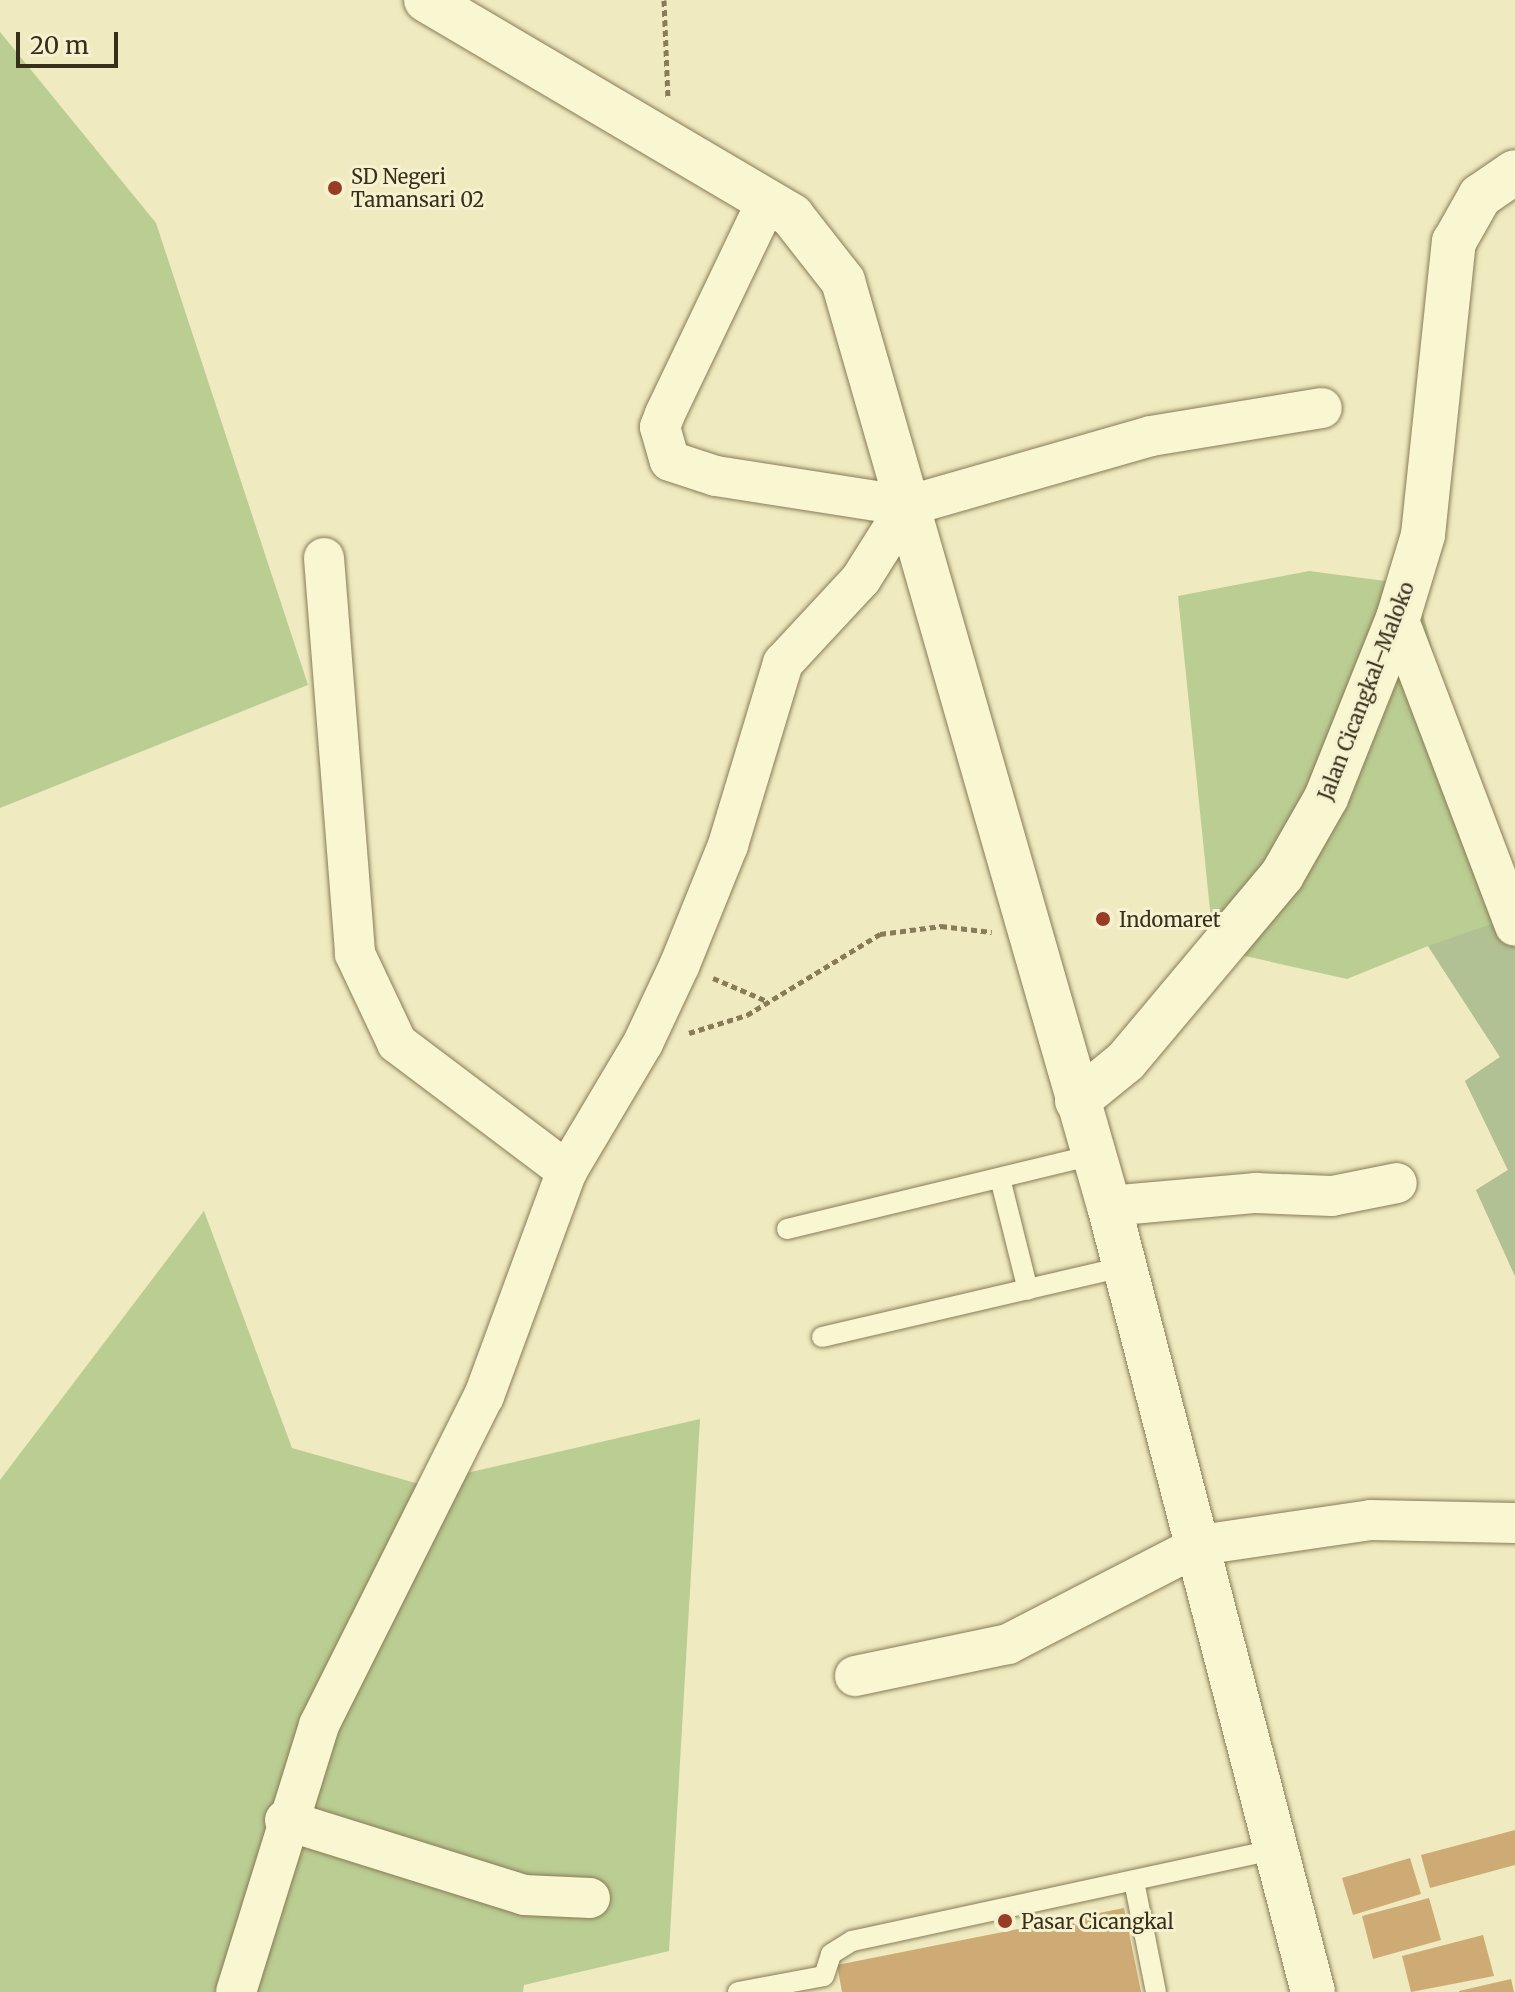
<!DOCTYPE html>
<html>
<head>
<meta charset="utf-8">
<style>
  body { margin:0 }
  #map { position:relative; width:1515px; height:1992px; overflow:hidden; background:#efeabf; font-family:Merriweather,serif }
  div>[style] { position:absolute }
  .green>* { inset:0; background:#bacd93 }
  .cemetery>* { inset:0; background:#b2c193 }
  .building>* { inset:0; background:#ceab74 }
  .path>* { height:5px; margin-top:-2.5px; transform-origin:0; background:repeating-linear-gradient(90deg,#887b57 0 6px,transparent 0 10px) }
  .roads { filter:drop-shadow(0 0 2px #887b57) drop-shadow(0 0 2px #887b57) }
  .lane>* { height:20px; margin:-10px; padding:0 10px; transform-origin:10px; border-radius:10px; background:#f9f6d2 }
  .street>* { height:40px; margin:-20px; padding:0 20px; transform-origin:20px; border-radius:20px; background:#f9f6d2 }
  .secondary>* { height:44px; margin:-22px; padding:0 22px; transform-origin:22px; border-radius:22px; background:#f9f6d2 }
  .dots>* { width:22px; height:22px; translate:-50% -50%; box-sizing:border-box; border:4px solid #f6f2cf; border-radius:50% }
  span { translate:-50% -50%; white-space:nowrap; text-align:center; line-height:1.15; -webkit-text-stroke:6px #f6f2cf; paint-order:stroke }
  .poi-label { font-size:20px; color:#372e1c }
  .left { translate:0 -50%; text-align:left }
  .street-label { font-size:20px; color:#372e1c }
  .scale { position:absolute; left:16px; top:32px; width:102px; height:36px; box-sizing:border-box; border:4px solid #372e1c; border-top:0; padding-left:10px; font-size:24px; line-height:28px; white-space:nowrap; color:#372e1c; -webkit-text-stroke:6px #f6f2cf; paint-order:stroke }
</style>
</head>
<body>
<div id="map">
  <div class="green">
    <i style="clip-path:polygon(0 32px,156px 223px,308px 685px,0 808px)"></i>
    <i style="clip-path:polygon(1309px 571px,1416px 585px,1500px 921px,1515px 948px,1515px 1276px,1476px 1190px,1508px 1170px,1465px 1081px,1500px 1057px,1428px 946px,1347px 979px,1214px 949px,1178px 596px)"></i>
    <i style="clip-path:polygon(204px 1211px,292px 1448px,419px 1484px,700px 1419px,669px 1951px,524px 1985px,523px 1992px,0 1992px,0 1480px)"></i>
  </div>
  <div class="cemetery">
    <i style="clip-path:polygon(1500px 921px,1515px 948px,1515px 1276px,1476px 1190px,1508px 1170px,1465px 1081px,1500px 1057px,1428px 946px)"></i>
  </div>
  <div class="building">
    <i style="clip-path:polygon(1515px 1830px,1515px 1865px,1430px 1888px,1421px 1855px)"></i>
    <i style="clip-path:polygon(1410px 1858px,1421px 1894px,1353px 1915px,1342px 1878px)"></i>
    <i style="clip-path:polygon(1429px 1898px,1441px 1940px,1373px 1959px,1362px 1916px)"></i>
    <i style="clip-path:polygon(1124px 1908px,1141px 1992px,842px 1992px,837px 1965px)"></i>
    <i style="clip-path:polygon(1483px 1935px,1494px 1976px,1411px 1992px,1402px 1956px)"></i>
    <i style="clip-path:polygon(1511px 1979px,1514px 1992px,1459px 1992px,1459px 1991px)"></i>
  </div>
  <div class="path">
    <i style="left:664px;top:0;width:99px;rotate:87.7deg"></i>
    <i style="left:713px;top:978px;width:59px;rotate:23.1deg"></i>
    <i style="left:689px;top:1033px;width:61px;rotate:-17.2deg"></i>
    <i style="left:747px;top:1015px;width:156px;rotate:-31.3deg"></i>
    <i style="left:880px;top:934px;width:62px;rotate:-7.5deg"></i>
    <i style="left:941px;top:926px;width:51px;rotate:6.7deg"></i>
  </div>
  <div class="roads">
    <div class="lane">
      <i style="left:1001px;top:1182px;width:111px;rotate:76deg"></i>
      <i style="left:787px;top:1229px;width:314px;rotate:-13.6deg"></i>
      <i style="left:822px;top:1337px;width:310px;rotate:-13.1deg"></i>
      <i style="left:1134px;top:1881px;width:113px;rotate:78.8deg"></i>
      <i style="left:738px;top:1992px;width:87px;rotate:-10.5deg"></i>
      <i style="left:824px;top:1976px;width:23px;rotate:-72deg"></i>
      <i style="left:831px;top:1954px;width:25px;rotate:-32deg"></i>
      <i style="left:852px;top:1941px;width:436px;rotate:-12.2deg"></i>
    </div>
    <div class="street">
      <i style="left:766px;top:203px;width:234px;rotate:115.6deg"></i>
      <i style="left:665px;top:414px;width:14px;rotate:111deg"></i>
      <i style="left:660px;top:427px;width:35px;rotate:74deg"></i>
      <i style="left:670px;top:461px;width:48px;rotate:18.1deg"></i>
      <i style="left:716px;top:476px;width:193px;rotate:8.9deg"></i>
      <i style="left:907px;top:506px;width:254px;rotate:-16deg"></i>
      <i style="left:1151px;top:436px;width:173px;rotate:-9.3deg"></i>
      <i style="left:324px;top:558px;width:397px;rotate:85.5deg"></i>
      <i style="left:355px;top:954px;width:98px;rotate:64.7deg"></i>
      <i style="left:397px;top:1043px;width:213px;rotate:37deg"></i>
      <i style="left:1398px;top:618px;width:329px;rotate:69.2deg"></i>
      <i style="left:1109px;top:1206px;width:148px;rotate:-5.1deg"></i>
      <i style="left:1256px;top:1193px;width:76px;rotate:2.3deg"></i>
      <i style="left:1332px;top:1196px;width:66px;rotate:-11.3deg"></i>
      <i style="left:855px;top:1676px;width:156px;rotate:-11.8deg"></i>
      <i style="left:1008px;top:1644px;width:216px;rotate:-27.3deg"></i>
      <i style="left:1200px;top:1545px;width:173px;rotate:-8.3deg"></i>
      <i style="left:1371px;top:1520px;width:144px;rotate:1.2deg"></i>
      <i style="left:285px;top:1820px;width:250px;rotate:17.4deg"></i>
      <i style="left:524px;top:1895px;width:66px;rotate:2.6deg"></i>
      <i style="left:236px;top:1992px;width:280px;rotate:-72.7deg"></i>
      <i style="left:319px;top:1725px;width:368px;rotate:-63.4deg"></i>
      <i style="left:484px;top:1396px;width:240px;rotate:-69.8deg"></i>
      <i style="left:567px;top:1171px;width:149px;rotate:-59.3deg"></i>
      <i style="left:643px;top:1043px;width:87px;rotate:-64.9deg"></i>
      <i style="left:680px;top:964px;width:128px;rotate:-68deg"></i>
      <i style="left:728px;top:845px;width:190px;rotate:-73.2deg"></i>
      <i style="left:783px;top:663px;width:115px;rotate:-47.1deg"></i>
      <i style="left:861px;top:579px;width:86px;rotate:-57.8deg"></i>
    </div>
    <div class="secondary">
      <i style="left:426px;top:0;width:425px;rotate:30.5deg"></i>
      <i style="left:792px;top:216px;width:83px;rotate:51.9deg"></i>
      <i style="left:843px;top:281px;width:962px;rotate:73.96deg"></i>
      <i style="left:1109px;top:1206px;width:812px;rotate:75.45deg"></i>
      <i style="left:1077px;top:1101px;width:63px;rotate:-39.2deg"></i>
      <i style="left:1126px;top:1061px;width:243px;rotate:-50deg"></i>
      <i style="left:1282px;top:875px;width:89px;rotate:-60.3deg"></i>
      <i style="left:1326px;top:798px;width:194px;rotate:-68.2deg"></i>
      <i style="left:1398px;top:618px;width:87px;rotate:-73.2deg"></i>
      <i style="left:1423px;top:535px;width:295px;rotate:-84deg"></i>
      <i style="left:1454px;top:242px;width:53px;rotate:-60.5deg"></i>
      <i style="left:1480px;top:196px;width:42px;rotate:-34.4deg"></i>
    </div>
  </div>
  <div class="dots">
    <i style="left:335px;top:188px;background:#983c26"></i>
    <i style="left:1103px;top:919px;background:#983c26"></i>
    <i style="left:1005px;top:1921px;background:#983c26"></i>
  </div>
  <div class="poi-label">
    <span class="left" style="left:351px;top:188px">SD Negeri<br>Tamansari 02</span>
    <span class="left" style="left:1119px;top:919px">Indomaret</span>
    <span class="left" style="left:1021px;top:1921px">Pasar Cicangkal</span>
  </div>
  <div class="street-label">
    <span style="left:1366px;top:691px;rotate:-69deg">Jalan Cicangkal–Maloko</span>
  </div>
  <div class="scale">20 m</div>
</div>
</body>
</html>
